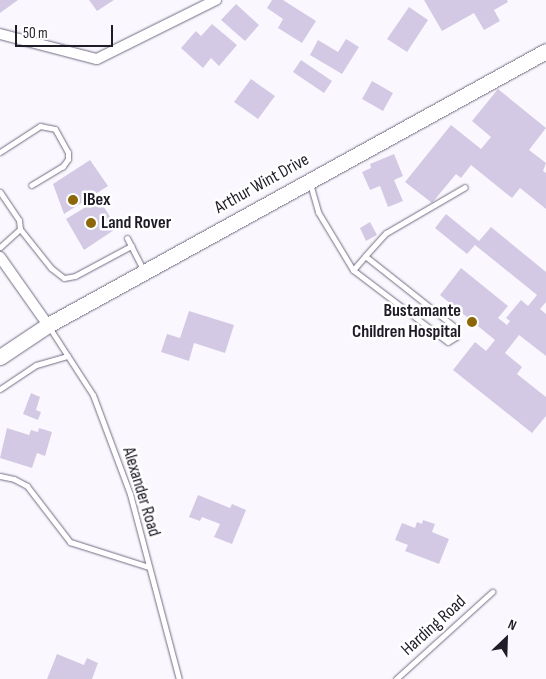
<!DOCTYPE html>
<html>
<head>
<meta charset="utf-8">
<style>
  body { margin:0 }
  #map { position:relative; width:546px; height:679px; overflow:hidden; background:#faf8fe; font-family:"Sofia Sans Condensed",sans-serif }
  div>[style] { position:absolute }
  .building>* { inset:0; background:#d3c9e5 }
  .roads { filter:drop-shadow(0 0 1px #736a83) drop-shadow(0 0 1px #736a83) }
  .service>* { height:5px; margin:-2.5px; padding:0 2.5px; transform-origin:2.5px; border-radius:2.5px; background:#fff }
  .minor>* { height:10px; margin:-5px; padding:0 5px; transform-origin:5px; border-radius:5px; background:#fff }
  .secondary>* { height:15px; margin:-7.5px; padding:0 7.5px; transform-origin:7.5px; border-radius:7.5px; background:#fff }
  .dots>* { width:14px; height:14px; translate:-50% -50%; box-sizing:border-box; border:2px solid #fff; border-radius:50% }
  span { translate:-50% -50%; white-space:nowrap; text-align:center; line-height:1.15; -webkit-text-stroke:5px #fff; paint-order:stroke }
  .street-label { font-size:18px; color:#201c27 }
  .poi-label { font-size:18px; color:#201c27; font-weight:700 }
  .left { translate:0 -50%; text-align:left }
  .right { translate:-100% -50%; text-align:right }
  .north { position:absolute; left:481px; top:614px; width:50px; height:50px; -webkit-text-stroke:4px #fff; paint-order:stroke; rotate:24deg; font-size:14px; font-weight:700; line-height:20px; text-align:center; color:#201c27 }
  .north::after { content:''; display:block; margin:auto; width:18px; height:22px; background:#201c27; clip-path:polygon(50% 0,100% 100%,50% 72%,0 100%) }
  .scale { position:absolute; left:15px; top:25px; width:98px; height:22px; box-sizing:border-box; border:2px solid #201c27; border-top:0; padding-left:6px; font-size:15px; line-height:18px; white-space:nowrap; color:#201c27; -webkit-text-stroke:4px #fff; paint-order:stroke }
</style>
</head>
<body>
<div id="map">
  <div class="building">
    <i style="clip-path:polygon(0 0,18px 0,0 13px)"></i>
    <i style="clip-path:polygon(89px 0,114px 0,97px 11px)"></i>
    <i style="clip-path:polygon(272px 0,283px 0,316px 21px,302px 43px,278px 28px,283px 19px,267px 8px)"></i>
    <i style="clip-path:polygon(424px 0,507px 0,508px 2px,494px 10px,500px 21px,484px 30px,474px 13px,442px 31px)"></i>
    <i style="clip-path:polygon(236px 4px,259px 25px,245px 41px,221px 20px)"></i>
    <i style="clip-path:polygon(409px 7px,428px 20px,407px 52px,387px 39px)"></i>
    <i style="clip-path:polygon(212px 24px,237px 45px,219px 66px,211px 58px,203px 68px,181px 48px,196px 31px,201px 36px)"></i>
    <i style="clip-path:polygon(346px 39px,359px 47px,342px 74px,310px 55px,318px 40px,338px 52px)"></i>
    <i style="clip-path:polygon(301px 60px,332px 81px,324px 93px,293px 72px)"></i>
    <i style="clip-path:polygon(251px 79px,275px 96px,258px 119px,234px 102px)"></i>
    <i style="clip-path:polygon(372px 81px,393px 93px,383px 111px,362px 99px)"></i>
    <i style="clip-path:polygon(498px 89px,546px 128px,529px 150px,546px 163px,543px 171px,546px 173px,546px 209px,520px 188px,512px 198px,471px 165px,461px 178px,456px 174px,432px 203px,405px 182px,451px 125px,481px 149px,491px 137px,472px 121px)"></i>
    <i style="clip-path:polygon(394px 154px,403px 176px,394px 180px,403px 201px,388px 207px,380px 186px,370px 190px,362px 172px,371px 168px,370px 164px)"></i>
    <i style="clip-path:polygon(90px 160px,108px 186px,64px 214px,53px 184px)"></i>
    <i style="clip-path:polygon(99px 199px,117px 228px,84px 250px,66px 219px)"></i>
    <i style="clip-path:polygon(446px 214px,479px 241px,491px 227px,546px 272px,546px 302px,540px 309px,546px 314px,546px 356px,519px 335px,505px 353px,522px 367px,517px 374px,546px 397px,546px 416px,532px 433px,453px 370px,475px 342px,486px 351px,495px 340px,440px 295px,461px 268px,508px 306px,498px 318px,507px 325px,510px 321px,506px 318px,521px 300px,528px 306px,537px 295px,475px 245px,467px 254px,435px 228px)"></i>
    <i style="clip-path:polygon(370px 222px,377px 235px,366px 241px,360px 228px)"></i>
    <i style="clip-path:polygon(189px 311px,234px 325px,225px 353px,194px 343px,189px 361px,161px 352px,167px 334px,180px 338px)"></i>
    <i style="clip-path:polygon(31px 393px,40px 397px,36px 410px,41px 412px,38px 420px,23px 414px)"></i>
    <i style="clip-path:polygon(7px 428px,29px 435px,31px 430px,38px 432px,39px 428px,52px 432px,45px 456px,37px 453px,32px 468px,0 458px)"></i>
    <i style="clip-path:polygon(198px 495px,230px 508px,232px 504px,246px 510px,232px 544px,214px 537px,220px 524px,202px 517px,200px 521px,189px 517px)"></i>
    <i style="clip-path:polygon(423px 520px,435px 524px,432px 532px,449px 539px,439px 564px,405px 551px,408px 545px,395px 540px,402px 523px,415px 528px,417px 522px,422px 524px)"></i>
    <i style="clip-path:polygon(57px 654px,84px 665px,87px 658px,98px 663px,92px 679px,47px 679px)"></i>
  </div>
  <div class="roads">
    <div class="service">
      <i style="left:0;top:152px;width:48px;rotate:-33deg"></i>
      <i style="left:40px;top:126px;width:15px;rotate:11deg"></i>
      <i style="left:55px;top:129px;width:26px;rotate:61deg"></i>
      <i style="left:68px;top:152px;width:7px;rotate:90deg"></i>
      <i style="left:68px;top:159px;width:9px;rotate:126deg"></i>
      <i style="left:63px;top:166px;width:37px;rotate:149deg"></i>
      <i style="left:314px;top:183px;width:5px;rotate:127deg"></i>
      <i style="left:311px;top:187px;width:26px;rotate:74deg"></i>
      <i style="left:318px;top:212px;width:68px;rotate:58.9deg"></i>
      <i style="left:353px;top:270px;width:119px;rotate:37.2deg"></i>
      <i style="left:448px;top:342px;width:9px;rotate:-32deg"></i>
      <i style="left:456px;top:337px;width:9px;rotate:-90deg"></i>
      <i style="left:456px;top:328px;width:116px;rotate:-141.6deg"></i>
      <i style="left:365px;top:256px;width:31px;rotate:-48deg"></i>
      <i style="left:386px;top:233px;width:91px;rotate:-30.2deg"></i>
      <i style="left:0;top:192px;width:34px;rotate:56deg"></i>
      <i style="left:19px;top:220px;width:9px;rotate:84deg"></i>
      <i style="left:20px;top:229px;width:27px;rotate:138deg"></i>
      <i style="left:20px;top:229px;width:50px;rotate:51.5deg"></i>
      <i style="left:51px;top:268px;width:16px;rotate:38deg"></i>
      <i style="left:64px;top:278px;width:11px;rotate:-10deg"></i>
      <i style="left:75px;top:276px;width:64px;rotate:-28.2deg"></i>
      <i style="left:127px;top:238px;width:37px;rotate:63deg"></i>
      <i style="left:353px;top:270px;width:18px;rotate:-49deg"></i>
      <i style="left:49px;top:327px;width:81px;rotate:57.1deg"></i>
      <i style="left:93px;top:395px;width:106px;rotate:69.5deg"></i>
      <i style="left:130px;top:494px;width:191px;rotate:75.2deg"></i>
      <i style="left:0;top:389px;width:43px;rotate:-33.7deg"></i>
      <i style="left:36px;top:365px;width:33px;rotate:-16deg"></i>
      <i style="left:0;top:476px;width:14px;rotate:12deg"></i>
      <i style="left:14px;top:479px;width:15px;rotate:28deg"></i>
      <i style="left:27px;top:486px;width:71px;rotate:52.5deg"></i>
      <i style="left:70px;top:542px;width:83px;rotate:17.6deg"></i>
      <i style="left:396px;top:679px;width:130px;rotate:-42.2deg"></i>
    </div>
    <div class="minor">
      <i style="left:0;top:34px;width:100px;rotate:14.5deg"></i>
      <i style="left:97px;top:59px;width:133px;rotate:-26.4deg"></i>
      <i style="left:0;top:257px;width:83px;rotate:54.8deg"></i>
    </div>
    <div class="secondary">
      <i style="left:0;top:357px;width:58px;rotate:-33.7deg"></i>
      <i style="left:48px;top:325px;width:568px;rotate:-28.82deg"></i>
    </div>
  </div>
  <div class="dots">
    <i style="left:73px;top:200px;background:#8c6709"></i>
    <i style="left:91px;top:223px;background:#8c6709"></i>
    <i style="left:472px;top:322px;background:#8c6709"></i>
  </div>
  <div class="street-label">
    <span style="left:262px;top:184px;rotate:-29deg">Arthur Wint Drive</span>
    <span style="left:141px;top:492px;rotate:73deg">Alexander Road</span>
    <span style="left:434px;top:626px;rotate:-42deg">Harding Road</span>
  </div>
  <div class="poi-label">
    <span class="left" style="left:83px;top:200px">IBex</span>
    <span class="left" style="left:101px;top:223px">Land Rover</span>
    <span class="right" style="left:461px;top:322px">Bustamante<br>Children Hospital</span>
  </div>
  <div class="north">N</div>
  <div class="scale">50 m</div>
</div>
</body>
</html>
